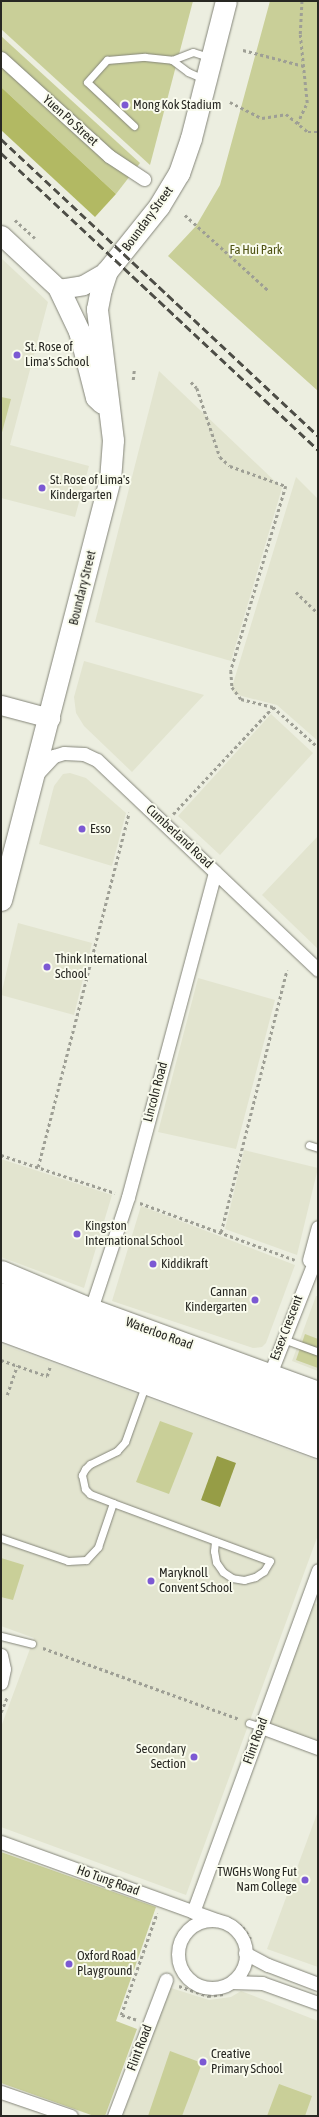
<!DOCTYPE html>
<html>
<head>
<meta charset="utf-8">
<style>
  body { margin:0 }
  #map { position:relative; width:319px; height:2117px; overflow:hidden; background:#eceee0; font-family:"Asap Condensed",sans-serif }
  div>[style] { position:absolute }
  .built>* { inset:0; background:#e2e4cf }
  .green>* { inset:0; background:#c9cf98 }
  .forest>* { inset:0; background:#b2b963 }
  .water>* { inset:0; background:#969d46 }
  .path>* { height:2.5px; margin-top:-1.25px; transform-origin:0; background:repeating-linear-gradient(90deg,#9e9f95 0 3px,transparent 0 6px) }
  .roads { filter:drop-shadow(0 0 1px #848579) drop-shadow(0 0 1px #848579) }
  .lane>* { height:7px; margin:-3.5px; padding:0 3.5px; transform-origin:3.5px; border-radius:3.5px; background:#fff }
  .street>* { height:13px; margin:-6.5px; padding:0 6.5px; transform-origin:6.5px; border-radius:6.5px; background:#fff }
  .street>.ring { margin:-6.5px; padding:0; box-sizing:content-box; background:none; border:13px solid #fff; border-radius:50% }
  .secondary>* { height:19px; margin:-9.5px; padding:0 9.5px; transform-origin:9.5px; border-radius:9.5px; background:#fff }
  .primary>* { height:21px; margin:-10.5px; padding:0 10.5px; transform-origin:10.5px; border-radius:10.5px; background:#fff }
  .highway>* { height:22px; margin:-11px; padding:0 11px; transform-origin:11px; border-radius:11px; background:#fff }
  .rail>* { height:3px; margin-top:-1.5px; transform-origin:0; background:repeating-linear-gradient(90deg,#4d4d46 0 8px,transparent 0 12px) }
  .dots>* { width:11px; height:11px; translate:-50% -50%; box-sizing:border-box; border:2px solid #f9fbed; border-radius:50% }
  span { translate:-50% -50%; white-space:nowrap; text-align:center; line-height:1.15; -webkit-text-stroke:4px #f9fbed; paint-order:stroke }
  .poi-label { font-size:13px; color:#282823 }
  .left { translate:0 -50%; text-align:left }
  .right { translate:-100% -50%; text-align:right }
  .street-label { font-size:13px; color:#282823 }
  .park-label { font-size:13px; color:#4f5313 }
  .frame { position:absolute; inset:0; border:2px solid #282823; pointer-events:none }
</style>
</head>
<body>
<div id="map">
  <div class="built">
    <i style="clip-path:polygon(1px 258px,48px 302px,10px 445px,89px 466px,75px 517px,1px 498px)"></i>
    <i style="clip-path:polygon(159px 371px,282px 488px,231px 661px,95px 622px)"></i>
    <i style="clip-path:polygon(296px 477px,318px 499px,318px 741px,277px 705px,234px 694px,232px 687px)"></i>
    <i style="clip-path:polygon(84px 661px,204px 695px,132px 772px,84px 726px,76px 713px,74px 697px)"></i>
    <i style="clip-path:polygon(271px 714px,313px 753px,220px 855px,178px 816px)"></i>
    <i style="clip-path:polygon(70px 773px,86px 778px,126px 813px,112px 866px,39px 844px,54px 786px,63px 774px)"></i>
    <i style="clip-path:polygon(318px 836px,318px 949px,262px 895px)"></i>
    <i style="clip-path:polygon(18px 923px,92px 943px,74px 1015px,1px 995px)"></i>
    <i style="clip-path:polygon(198px 978px,275px 1000px,236px 1149px,158px 1132px)"></i>
    <i style="clip-path:polygon(244px 1150px,318px 1168px,297px 1255px,225px 1229px)"></i>
    <i style="clip-path:polygon(1px 1159px,112px 1195px,84px 1288px,1px 1257px)"></i>
    <i style="clip-path:polygon(141px 1206px,295px 1265px,266px 1343px,262px 1347px,253px 1348px,112px 1301px)"></i>
    <i style="clip-path:polygon(316px 1296px,318px 1296px,318px 1371px,292px 1361px)"></i>
    <i style="clip-path:polygon(1px 1344px,318px 1461px,318px 1535px,186px 1895px,1px 1827px,1px 1727px,34px 1638px,1px 1626px)"></i>
    <i style="clip-path:polygon(312px 1602px,318px 1605px,318px 1742px,268px 1723px)"></i>
    <i style="clip-path:polygon(318px 1811px,318px 1967px,267px 1949px)"></i>
    <i style="clip-path:polygon(168px 1987px,209px 2000px,231px 1997px,241px 1991px,318px 2021px,318px 2116px,123px 2116px)"></i>
  </div>
  <div class="green">
    <i style="clip-path:polygon(1px 1px,193px 1px,150px 165px,1px 29px)"></i>
    <i style="clip-path:polygon(270px 1px,318px 1px,318px 391px,168px 256px,196px 226px,220px 185px)"></i>
    <i style="clip-path:polygon(1px 36px,140px 163px,116px 194px,1px 87px)"></i>
    <i style="clip-path:polygon(1px 397px,11px 399px,1px 436px)"></i>
    <i style="clip-path:polygon(305px 1334px,318px 1339px,318px 1368px,296px 1360px)"></i>
    <i style="clip-path:polygon(160px 1421px,193px 1433px,169px 1494px,136px 1482px)"></i>
    <i style="clip-path:polygon(1px 1558px,24px 1565px,13px 1600px,1px 1597px)"></i>
    <i style="clip-path:polygon(1px 1852px,156px 1907px,116px 2021px,137px 2029px,105px 2116px,94px 2116px,1px 2083px)"></i>
    <i style="clip-path:polygon(170px 2051px,202px 2063px,182px 2116px,148px 2116px)"></i>
    <i style="clip-path:polygon(279px 2084px,312px 2096px,305px 2116px,267px 2116px)"></i>
  </div>
  <div class="forest">
    <i style="clip-path:polygon(1px 87px,116px 194px,95px 217px,1px 130px)"></i>
  </div>
  <div class="water">
    <i style="clip-path:polygon(217px 1456px,236px 1463px,220px 1507px,201px 1500px)"></i>
  </div>
  <div class="path">
    <i style="left:243px;top:50px;width:63px;rotate:14.7deg"></i>
    <i style="left:230px;top:102px;width:36px;rotate:27deg"></i>
    <i style="left:262px;top:118px;width:24px;rotate:-9deg"></i>
    <i style="left:286px;top:114px;width:28px;rotate:39deg"></i>
    <i style="left:308px;top:132px;width:10px"></i>
    <i style="left:297px;top:124px;width:23px;rotate:-65deg"></i>
    <i style="left:307px;top:103px;width:69px;rotate:-95.8deg"></i>
    <i style="left:300px;top:34px;width:33px;rotate:-87deg"></i>
    <i style="left:185px;top:215px;width:112px;rotate:42.1deg"></i>
    <i style="left:15px;top:220px;width:27px;rotate:42deg"></i>
    <i style="left:133px;top:380px;width:10px;rotate:-84deg"></i>
    <i style="left:191px;top:382px;width:8px;rotate:45deg"></i>
    <i style="left:197px;top:388px;width:73px;rotate:71.6deg"></i>
    <i style="left:220px;top:457px;width:13px;rotate:42deg"></i>
    <i style="left:230px;top:466px;width:59px;rotate:19.7deg"></i>
    <i style="left:286px;top:486px;width:193px;rotate:106.6deg"></i>
    <i style="left:231px;top:671px;width:16px;rotate:86deg"></i>
    <i style="left:232px;top:687px;width:15px;rotate:53deg"></i>
    <i style="left:241px;top:699px;width:33px;rotate:14deg"></i>
    <i style="left:296px;top:592px;width:30px;rotate:44deg"></i>
    <i style="left:173px;top:814px;width:146px;rotate:-46.9deg"></i>
    <i style="left:273px;top:707px;width:60px;rotate:41.6deg"></i>
    <i style="left:1px;top:1155px;width:120px;rotate:18.4deg"></i>
    <i style="left:38px;top:1167px;width:366px;rotate:-75.6deg"></i>
    <i style="left:140px;top:1203px;width:165px;rotate:20.2deg"></i>
    <i style="left:221px;top:1232px;width:270px;rotate:-75.9deg"></i>
    <i style="left:1px;top:1360px;width:49px;rotate:19.2deg"></i>
    <i style="left:47px;top:1376px;width:9px;rotate:-72deg"></i>
    <i style="left:7px;top:1395px;width:31px;rotate:-71deg"></i>
    <i style="left:43px;top:1648px;width:208px;rotate:19.9deg"></i>
    <i style="left:1px;top:1712px;width:16px;rotate:-68deg"></i>
    <i style="left:229px;top:1918px;width:17px;rotate:33deg"></i>
    <i style="left:243px;top:1927px;width:14px;rotate:56deg"></i>
    <i style="left:179px;top:1986px;width:31px;rotate:19deg"></i>
    <i style="left:208px;top:1996px;width:16px;rotate:-7deg"></i>
    <i style="left:136px;top:2020px;width:16px;rotate:-162deg"></i>
    <i style="left:121px;top:2015px;width:108px;rotate:-70.6deg"></i>
  </div>
  <div class="roads">
    <div class="lane">
      <i style="left:172px;top:60px;width:20px;rotate:37deg"></i>
      <i style="left:188px;top:72px;width:17px;rotate:24deg"></i>
      <i style="left:134px;top:126px;width:64px;rotate:-136.9deg"></i>
      <i style="left:87px;top:82px;width:30px;rotate:-48deg"></i>
      <i style="left:107px;top:60px;width:38px;rotate:-5deg"></i>
      <i style="left:145px;top:57px;width:27px;rotate:6deg"></i>
      <i style="left:172px;top:60px;width:22px;rotate:-21deg"></i>
      <i style="left:193px;top:52px;width:19px;rotate:18deg"></i>
      <i style="left:309px;top:1145px;width:9px;rotate:18deg"></i>
      <i style="left:283px;top:1339px;width:37px;rotate:20deg"></i>
      <i style="left:145px;top:1386px;width:59px;rotate:109.7deg"></i>
      <i style="left:125px;top:1442px;width:12px;rotate:132deg"></i>
      <i style="left:117px;top:1451px;width:30px;rotate:154deg"></i>
      <i style="left:90px;top:1464px;width:7px;rotate:135deg"></i>
      <i style="left:85px;top:1469px;width:7px;rotate:117deg"></i>
      <i style="left:82px;top:1475px;width:14px;rotate:78deg"></i>
      <i style="left:85px;top:1489px;width:7px;rotate:45deg"></i>
      <i style="left:90px;top:1494px;width:25px;rotate:21deg"></i>
      <i style="left:113px;top:1503px;width:167px;rotate:20.3deg"></i>
      <i style="left:270px;top:1561px;width:12px;rotate:121deg"></i>
      <i style="left:264px;top:1571px;width:11px;rotate:146deg"></i>
      <i style="left:255px;top:1577px;width:11px;rotate:165deg"></i>
      <i style="left:244px;top:1580px;width:12px;rotate:-171deg"></i>
      <i style="left:232px;top:1578px;width:11px;rotate:-146deg"></i>
      <i style="left:223px;top:1572px;width:12px;rotate:-125deg"></i>
      <i style="left:216px;top:1562px;width:11px;rotate:-100deg"></i>
      <i style="left:214px;top:1551px;width:10px;rotate:-84deg"></i>
      <i style="left:1px;top:1538px;width:71px;rotate:18.9deg"></i>
      <i style="left:68px;top:1561px;width:18px;rotate:-3deg"></i>
      <i style="left:86px;top:1560px;width:18px;rotate:-47deg"></i>
      <i style="left:98px;top:1547px;width:46px;rotate:-71.2deg"></i>
      <i style="left:1px;top:1636px;width:32px;rotate:14deg"></i>
      <i style="left:249px;top:1723px;width:13px;rotate:18deg"></i>
    </div>
    <div class="street">
      <i style="left:1px;top:58px;width:146px;rotate:42.2deg"></i>
      <i style="left:109px;top:156px;width:42px;rotate:33.3deg"></i>
      <i style="left:37px;top:774px;width:25px;rotate:-47deg"></i>
      <i style="left:54px;top:756px;width:10px;rotate:-17deg"></i>
      <i style="left:64px;top:753px;width:20px;rotate:3deg"></i>
      <i style="left:84px;top:754px;width:14px;rotate:25deg"></i>
      <i style="left:97px;top:760px;width:305px;rotate:43.5deg"></i>
      <i style="left:309px;top:1260px;width:34px;rotate:-75deg"></i>
      <i style="left:91px;top:1309px;width:118px;rotate:-71.7deg"></i>
      <i style="left:128px;top:1197px;width:336px;rotate:-75deg"></i>
      <i style="left:270px;top:1374px;width:131px;rotate:-68.5deg"></i>
      <i style="left:1px;top:1655px;width:14px;rotate:78deg"></i>
      <i style="left:4px;top:1669px;width:14px;rotate:102deg"></i>
      <i style="left:261px;top:1727px;width:61px;rotate:20.2deg"></i>
      <i style="left:1px;top:1842px;width:229px;rotate:19.9deg"></i>
      <i style="left:193px;top:1912px;width:364px;rotate:-69.9deg"></i>
      <i class="ring" style="left:178px;top:1920px;width:55px;height:55px"></i>
      <i style="left:245px;top:1953px;width:26px;rotate:28deg"></i>
      <i style="left:268px;top:1965px;width:53px;rotate:20.8deg"></i>
      <i style="left:233px;top:1982px;width:29px;rotate:2deg"></i>
      <i style="left:262px;top:1983px;width:59px;rotate:19.7deg"></i>
      <i style="left:1px;top:2092px;width:74px;rotate:18.9deg"></i>
      <i style="left:114px;top:2116px;width:146px;rotate:-69.1deg"></i>
    </div>
    <div class="secondary">
      <i style="left:1px;top:235px;width:79px;rotate:43deg"></i>
      <i style="left:59px;top:289px;width:24px;rotate:-9deg"></i>
      <i style="left:83px;top:285px;width:28px;rotate:-30deg"></i>
      <i style="left:1px;top:705px;width:51px;rotate:14.9deg"></i>
    </div>
    <div class="primary">
      <i style="left:59px;top:289px;width:47px;rotate:64.5deg"></i>
      <i style="left:79px;top:331px;width:68px;rotate:75.6deg"></i>
      <i style="left:96px;top:397px;width:8px;rotate:45deg"></i>
      <i style="left:1px;top:900px;width:434px;rotate:-75.5deg"></i>
      <i style="left:110px;top:480px;width:40px;rotate:-85.7deg"></i>
      <i style="left:113px;top:440px;width:132px;rotate:-97deg"></i>
      <i style="left:97px;top:309px;width:20px;rotate:-79deg"></i>
      <i style="left:101px;top:289px;width:19px;rotate:-72deg"></i>
      <i style="left:107px;top:271px;width:83px;rotate:-51.3deg"></i>
      <i style="left:159px;top:206px;width:39px;rotate:-59deg"></i>
      <i style="left:179px;top:173px;width:37px;rotate:-71deg"></i>
      <i style="left:191px;top:138px;width:141px;rotate:-75.7deg"></i>
      <i style="left:1px;top:1271px;width:98px;rotate:22.9deg"></i>
      <i style="left:91px;top:1309px;width:242px;rotate:20.1deg"></i>
      <i style="left:1px;top:1330px;width:338px;rotate:20.3deg"></i>
    </div>
    <div class="highway">
      <i style="left:1px;top:1294px;width:337px;rotate:19.9deg"></i>
      <i style="left:1px;top:1312px;width:338px;rotate:20.1deg"></i>
    </div>
  </div>
  <div class="rail">
    <i style="left:1px;top:139px;width:434px;rotate:43.1deg"></i>
    <i style="left:1px;top:153px;width:434px;rotate:43.1deg"></i>
  </div>
  <div class="dots">
    <i style="left:125px;top:105px;background:#7c59d3"></i>
    <i style="left:17px;top:355px;background:#7c59d3"></i>
    <i style="left:42px;top:488px;background:#7c59d3"></i>
    <i style="left:82px;top:829px;background:#7c59d3"></i>
    <i style="left:47px;top:967px;background:#7c59d3"></i>
    <i style="left:77px;top:1234px;background:#7c59d3"></i>
    <i style="left:153px;top:1264px;background:#7c59d3"></i>
    <i style="left:255px;top:1300px;background:#7c59d3"></i>
    <i style="left:151px;top:1581px;background:#7c59d3"></i>
    <i style="left:194px;top:1757px;background:#7c59d3"></i>
    <i style="left:305px;top:1880px;background:#7c59d3"></i>
    <i style="left:69px;top:1964px;background:#7c59d3"></i>
    <i style="left:203px;top:2062px;background:#7c59d3"></i>
  </div>
  <div class="poi-label">
    <span class="left" style="left:133px;top:105px">Mong Kok Stadium</span>
    <span class="left" style="left:25px;top:355px">St. Rose of<br>Lima's School</span>
    <span class="left" style="left:50px;top:488px">St. Rose of Lima's<br>Kindergarten</span>
    <span class="left" style="left:90px;top:829px">Esso</span>
    <span class="left" style="left:55px;top:967px">Think International<br>School</span>
    <span class="left" style="left:85px;top:1234px">Kingston<br>International School</span>
    <span class="left" style="left:161px;top:1264px">Kiddikraft</span>
    <span class="right" style="left:247px;top:1300px">Cannan<br>Kindergarten</span>
    <span class="left" style="left:159px;top:1581px">Maryknoll<br>Convent School</span>
    <span class="right" style="left:186px;top:1757px">Secondary<br>Section</span>
    <span class="right" style="left:297px;top:1880px">TWGHs Wong Fut<br>Nam College</span>
    <span class="left" style="left:77px;top:1964px">Oxford Road<br>Playground</span>
    <span class="left" style="left:211px;top:2062px">Creative<br>Primary School</span>
  </div>
  <div class="street-label">
    <span style="left:70px;top:121px;rotate:42deg">Yuen Po Street</span>
    <span style="left:148px;top:219px;rotate:-54deg">Boundary Street</span>
    <span style="left:83px;top:588px;rotate:-76deg">Boundary Street</span>
    <span style="left:179px;top:837px;rotate:43deg">Cumberland Road</span>
    <span style="left:156px;top:1092px;rotate:-75deg">Lincoln Road</span>
    <span style="left:287px;top:1328px;rotate:-69deg">Essex Crescent</span>
    <span style="left:159px;top:1334px;rotate:20deg">Waterloo Road</span>
    <span style="left:256px;top:1741px;rotate:-70deg">Flint Road</span>
    <span style="left:108px;top:1881px;rotate:20deg">Ho Tung Road</span>
    <span style="left:140px;top:2048px;rotate:-69deg">Flint Road</span>
  </div>
  <div class="park-label">
    <span style="left:256px;top:250px">Fa Hui Park</span>
  </div>
  <div class="frame"></div>
</div>
</body>
</html>
